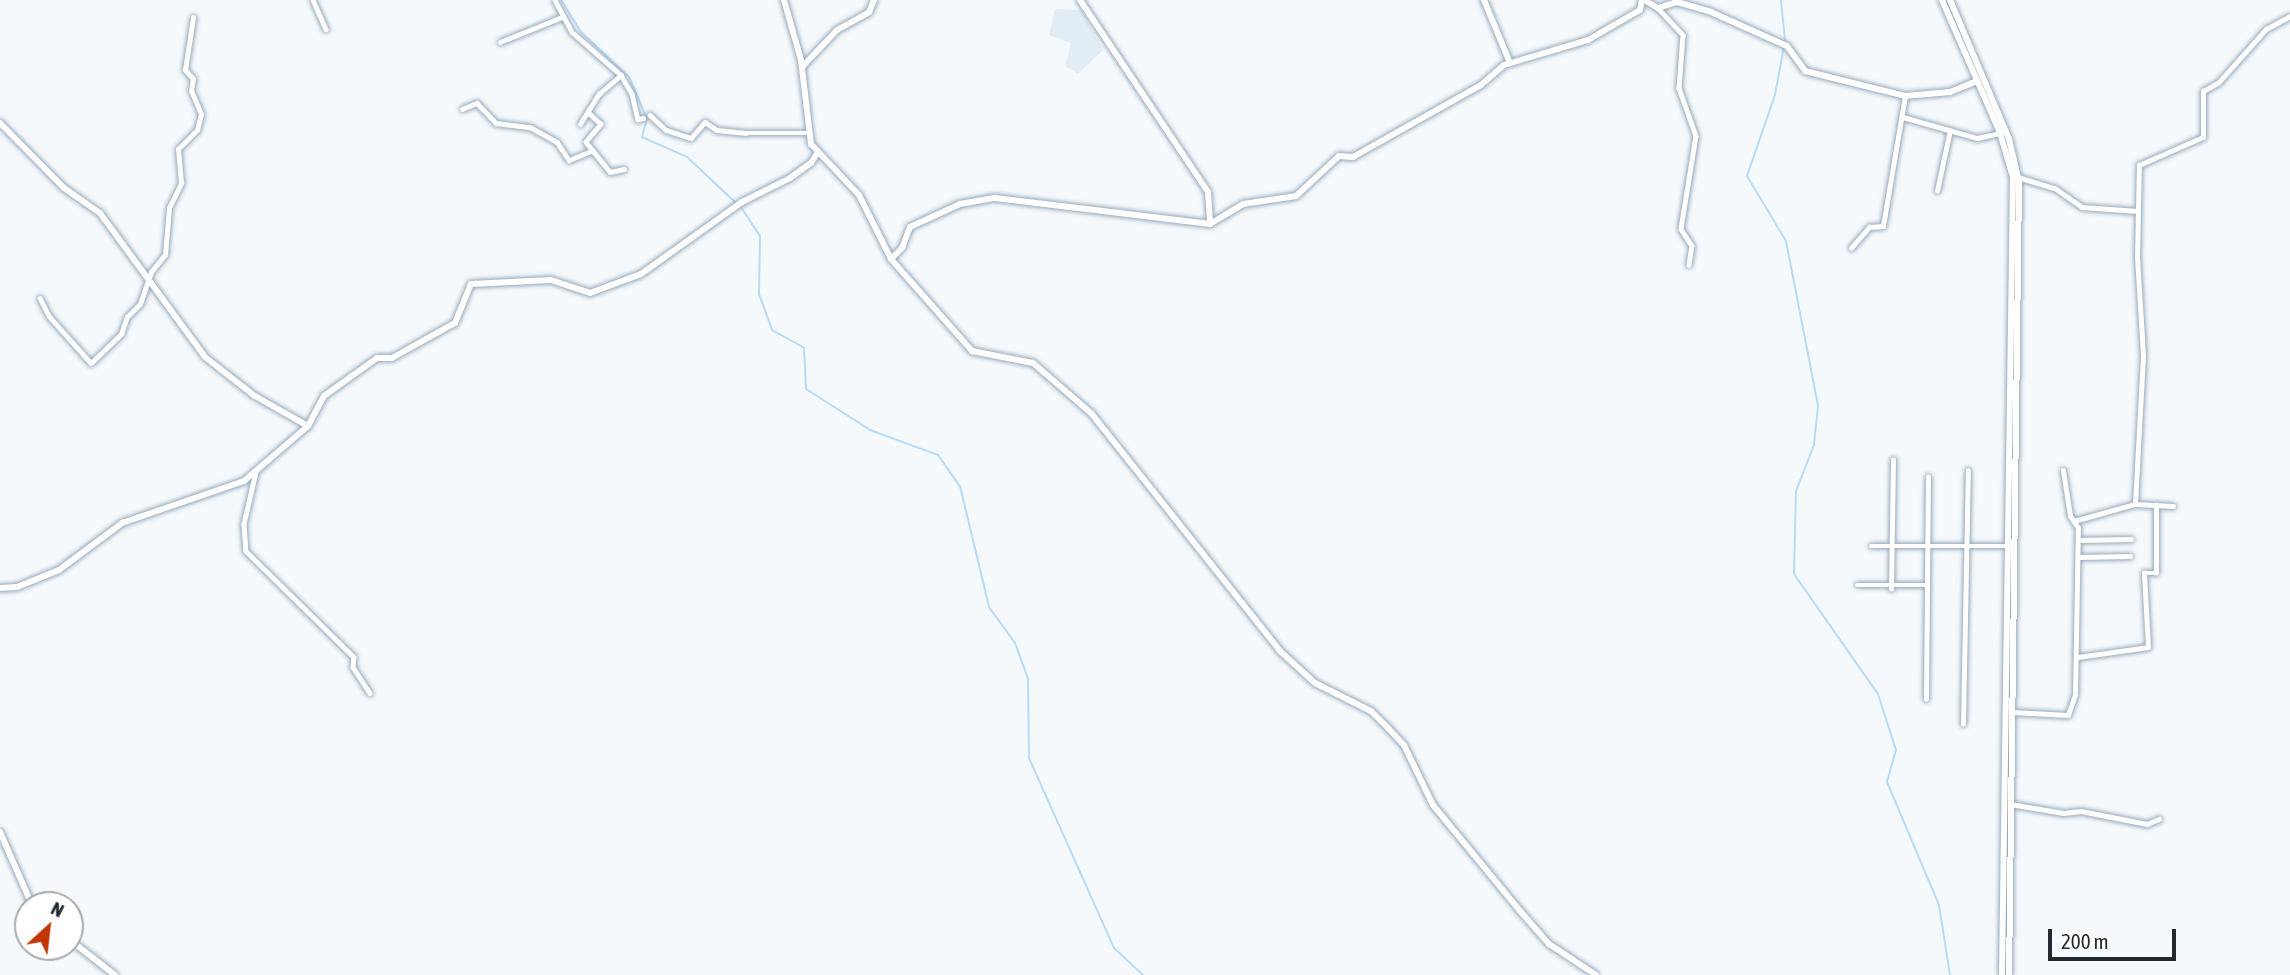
<!DOCTYPE html>
<html>
<head>
<meta charset="utf-8">
<style>
  body { margin:0 }
  #map { position:relative; width:2290px; height:975px; overflow:hidden; background:#f5f9fc; font-family:"Asap Condensed",sans-serif }
  div>[style] { position:absolute }
  .built>* { inset:0; background:#e2edf6 }
  .stream>* { height:2px; margin:-1px; padding:0 1px; transform-origin:1px; border-radius:1px; background:#b7dcfa }
  .roads { filter:drop-shadow(0 0 2px #97aabb) drop-shadow(0 0 2px #97aabb) }
  .street>* { height:4.5px; margin:-2.25px; padding:0 2.25px; transform-origin:2.25px; border-radius:2.25px; background:#fff }
  .secondary>* { height:6px; margin:-3px; padding:0 3px; transform-origin:3px; border-radius:3px; background:#fff }
  span { translate:-50% -50%; white-space:nowrap; text-align:center; line-height:1.15; -webkit-text-stroke:7px #fff; paint-order:stroke }
  .north { position:absolute; left:14px; top:891px; width:70px; height:70px; box-sizing:border-box; background:#fff; border:2px solid #a7aaad; border-radius:50%; rotate:27deg; font-size:19px; font-weight:700; line-height:28px; text-align:center; color:#232b31 }
  .north::after { content:''; display:block; margin:auto; width:24px; height:32px; background:#c03705; clip-path:polygon(50% 0,100% 100%,50% 72%,0 100%) }
  .scale { position:absolute; left:2048px; top:929px; width:128px; height:32px; box-sizing:border-box; border:4px solid #232b31; border-top:0; padding-left:9px; font-size:21px; line-height:24px; white-space:nowrap; color:#232b31; -webkit-text-stroke:5px #fff; paint-order:stroke }
</style>
</head>
<body>
<div id="map">
  <div class="built">
    <i style="clip-path:polygon(1055px 9px,1081px 10px,1103px 50px,1078px 74px,1065px 66px,1071px 43px,1049px 35px)"></i>
  </div>
  <div class="stream">
    <i style="left:561px;top:0;width:39px;rotate:58deg"></i>
    <i style="left:582px;top:33px;width:64px;rotate:43.1deg"></i>
    <i style="left:629px;top:77px;width:46px;rotate:66.8deg"></i>
    <i style="left:647px;top:119px;width:19px;rotate:106deg"></i>
    <i style="left:642px;top:137px;width:49px;rotate:24deg"></i>
    <i style="left:687px;top:157px;width:69px;rotate:43.2deg"></i>
    <i style="left:1781px;top:0;width:41px;rotate:84.4deg"></i>
    <i style="left:1784px;top:46px;width:50px;rotate:100.4deg"></i>
    <i style="left:1775px;top:95px;width:86px;rotate:109.1deg"></i>
    <i style="left:1747px;top:176px;width:76px;rotate:59deg"></i>
    <i style="left:1786px;top:241px;width:168px;rotate:79deg"></i>
    <i style="left:1818px;top:406px;width:39px;rotate:96deg"></i>
    <i style="left:1814px;top:445px;width:49px;rotate:111.4deg"></i>
    <i style="left:1796px;top:491px;width:83px;rotate:91.4deg"></i>
    <i style="left:1794px;top:574px;width:146px;rotate:55deg"></i>
    <i style="left:1878px;top:694px;width:59px;rotate:72.2deg"></i>
    <i style="left:1896px;top:750px;width:33px;rotate:106deg"></i>
    <i style="left:1887px;top:782px;width:134px;rotate:67.1deg"></i>
    <i style="left:1939px;top:905px;width:71px;rotate:81.1deg"></i>
    <i style="left:741px;top:207px;width:35px;rotate:57deg"></i>
    <i style="left:760px;top:236px;width:58px;rotate:91deg"></i>
    <i style="left:759px;top:294px;width:38px;rotate:70deg"></i>
    <i style="left:772px;top:330px;width:37px;rotate:29deg"></i>
    <i style="left:804px;top:348px;width:41px;rotate:87.2deg"></i>
    <i style="left:806px;top:389px;width:76px;rotate:32.6deg"></i>
    <i style="left:870px;top:430px;width:72px;rotate:20.2deg"></i>
    <i style="left:938px;top:455px;width:38px;rotate:55deg"></i>
    <i style="left:960px;top:486px;width:124px;rotate:76.5deg"></i>
    <i style="left:989px;top:607px;width:44px;rotate:54.2deg"></i>
    <i style="left:1015px;top:643px;width:38px;rotate:70deg"></i>
    <i style="left:1028px;top:679px;width:79px;rotate:89.3deg"></i>
    <i style="left:1029px;top:758px;width:208px;rotate:65.9deg"></i>
    <i style="left:1114px;top:948px;width:40px;rotate:43deg"></i>
  </div>
  <div class="roads">
    <div class="street">
      <i style="left:313px;top:0;width:32px;rotate:66deg"></i>
      <i style="left:555px;top:0;width:36px;rotate:62deg"></i>
      <i style="left:572px;top:32px;width:65px;rotate:41.3deg"></i>
      <i style="left:621px;top:75px;width:22px;rotate:60deg"></i>
      <i style="left:632px;top:94px;width:26px;rotate:77deg"></i>
      <i style="left:638px;top:119px;width:5px;rotate:-11deg"></i>
      <i style="left:1658px;top:8px;width:37px;rotate:47deg"></i>
      <i style="left:1683px;top:35px;width:53px;rotate:94.3deg"></i>
      <i style="left:1679px;top:88px;width:51px;rotate:70.5deg"></i>
      <i style="left:1696px;top:136px;width:94px;rotate:99.2deg"></i>
      <i style="left:1681px;top:229px;width:20px;rotate:57deg"></i>
      <i style="left:1692px;top:246px;width:19px;rotate:99deg"></i>
      <i style="left:500px;top:42px;width:67px;rotate:-22deg"></i>
      <i style="left:462px;top:109px;width:16px;rotate:-22deg"></i>
      <i style="left:477px;top:103px;width:28px;rotate:46deg"></i>
      <i style="left:496px;top:123px;width:34px;rotate:7deg"></i>
      <i style="left:530px;top:127px;width:31px;rotate:29deg"></i>
      <i style="left:557px;top:142px;width:22px;rotate:56deg"></i>
      <i style="left:569px;top:160px;width:24px;rotate:-22deg"></i>
      <i style="left:589px;top:113px;width:16px;rotate:43deg"></i>
      <i style="left:601px;top:124px;width:23px;rotate:130deg"></i>
      <i style="left:586px;top:142px;width:38px;rotate:51deg"></i>
      <i style="left:610px;top:172px;width:14px;rotate:-12deg"></i>
      <i style="left:650px;top:115px;width:22px;rotate:43deg"></i>
      <i style="left:666px;top:130px;width:26px;rotate:18deg"></i>
      <i style="left:691px;top:138px;width:21px;rotate:-49deg"></i>
      <i style="left:705px;top:122px;width:14px;rotate:34deg"></i>
      <i style="left:717px;top:130px;width:29px;rotate:6deg"></i>
      <i style="left:746px;top:133px;width:63px"></i>
      <i style="left:1903px;top:117px;width:77px;rotate:15.8deg"></i>
      <i style="left:1977px;top:138px;width:24px;rotate:-12deg"></i>
      <i style="left:580px;top:124px;width:36px;rotate:-58deg"></i>
      <i style="left:599px;top:94px;width:29px;rotate:-41deg"></i>
      <i style="left:2018px;top:177px;width:39px;rotate:17deg"></i>
      <i style="left:2055px;top:188px;width:33px;rotate:35deg"></i>
      <i style="left:2082px;top:207px;width:56px;rotate:4.1deg"></i>
      <i style="left:1937px;top:191px;width:62px;rotate:-78deg"></i>
      <i style="left:1851px;top:248px;width:28px;rotate:-49deg"></i>
      <i style="left:1869px;top:227px;width:14px;rotate:-4deg"></i>
      <i style="left:1883px;top:226px;width:132px;rotate:-80.4deg"></i>
      <i style="left:40px;top:298px;width:20px;rotate:63deg"></i>
      <i style="left:49px;top:316px;width:63px;rotate:48.2deg"></i>
      <i style="left:91px;top:363px;width:42px;rotate:-44deg"></i>
      <i style="left:121px;top:334px;width:18px;rotate:-71deg"></i>
      <i style="left:127px;top:317px;width:18px;rotate:-45deg"></i>
      <i style="left:140px;top:304px;width:34px;rotate:-71deg"></i>
      <i style="left:151px;top:272px;width:22px;rotate:-51deg"></i>
      <i style="left:165px;top:255px;width:47px;rotate:-85.1deg"></i>
      <i style="left:169px;top:208px;width:28px;rotate:-64deg"></i>
      <i style="left:181px;top:183px;width:34px;rotate:-95deg"></i>
      <i style="left:178px;top:149px;width:27px;rotate:-45deg"></i>
      <i style="left:197px;top:130px;width:16px;rotate:-76deg"></i>
      <i style="left:201px;top:114px;width:25px;rotate:-113deg"></i>
      <i style="left:191px;top:91px;width:12px;rotate:-81deg"></i>
      <i style="left:193px;top:79px;width:12px;rotate:-132deg"></i>
      <i style="left:185px;top:70px;width:53px;rotate:-81.3deg"></i>
      <i style="left:256px;top:472px;width:53px;rotate:103deg"></i>
      <i style="left:244px;top:524px;width:27px;rotate:86deg"></i>
      <i style="left:246px;top:551px;width:151px;rotate:44.5deg"></i>
      <i style="left:354px;top:657px;width:10px;rotate:96deg"></i>
      <i style="left:353px;top:667px;width:31px;rotate:57deg"></i>
      <i style="left:2135px;top:504px;width:38px;rotate:3deg"></i>
      <i style="left:2074px;top:521px;width:63px;rotate:-15.6deg"></i>
      <i style="left:2135px;top:504px;width:149px;rotate:-86.9deg"></i>
      <i style="left:2143px;top:355px;width:98px;rotate:-93.5deg"></i>
      <i style="left:2137px;top:257px;width:92px;rotate:-88.8deg"></i>
      <i style="left:2139px;top:165px;width:70px;rotate:-23.6deg"></i>
      <i style="left:2203px;top:137px;width:46px;rotate:-90deg"></i>
      <i style="left:2203px;top:91px;width:18px;rotate:-29deg"></i>
      <i style="left:2219px;top:82px;width:71px;rotate:-48.4deg"></i>
      <i style="left:2266px;top:29px;width:27px;rotate:-28deg"></i>
      <i style="left:2078px;top:540px;width:53px;rotate:-1.1deg"></i>
      <i style="left:1871px;top:546px;width:137px"></i>
      <i style="left:2078px;top:557px;width:52px;rotate:-1.1deg"></i>
      <i style="left:1857px;top:585px;width:71px"></i>
      <i style="left:1891px;top:589px;width:129px;rotate:-89.1deg"></i>
      <i style="left:2078px;top:657px;width:71px;rotate:-8.1deg"></i>
      <i style="left:2148px;top:647px;width:74px;rotate:-93.1deg"></i>
      <i style="left:2144px;top:573px;width:12px"></i>
      <i style="left:2156px;top:573px;width:68px;rotate:-90deg"></i>
      <i style="left:1926px;top:699px;width:222px;rotate:-89.5deg"></i>
      <i style="left:2013px;top:712px;width:55px;rotate:3.1deg"></i>
      <i style="left:2068px;top:715px;width:21px;rotate:-71deg"></i>
      <i style="left:2075px;top:695px;width:167px;rotate:-89deg"></i>
      <i style="left:2078px;top:528px;width:14px;rotate:-124deg"></i>
      <i style="left:2070px;top:516px;width:46px;rotate:-98.8deg"></i>
      <i style="left:1963px;top:724px;width:253px;rotate:-88.9deg"></i>
      <i style="left:2010px;top:804px;width:54px;rotate:9.6deg"></i>
      <i style="left:2063px;top:813px;width:18px;rotate:-6deg"></i>
      <i style="left:2081px;top:811px;width:67px;rotate:11.1deg"></i>
      <i style="left:2147px;top:824px;width:13px;rotate:-23deg"></i>
    </div>
    <div class="secondary">
      <i style="left:784px;top:0;width:62px;rotate:74.2deg"></i>
      <i style="left:801px;top:60px;width:85px;rotate:83.2deg"></i>
      <i style="left:811px;top:144px;width:70px;rotate:46.7deg"></i>
      <i style="left:859px;top:195px;width:72px;rotate:63.4deg"></i>
      <i style="left:891px;top:259px;width:123px;rotate:48.6deg"></i>
      <i style="left:972px;top:351px;width:62px;rotate:11.1deg"></i>
      <i style="left:1033px;top:363px;width:77px;rotate:40.8deg"></i>
      <i style="left:1091px;top:413px;width:304px;rotate:51.5deg"></i>
      <i style="left:1280px;top:651px;width:47px;rotate:42.4deg"></i>
      <i style="left:1315px;top:683px;width:63px;rotate:26.6deg"></i>
      <i style="left:1371px;top:711px;width:24px;rotate:45deg"></i>
      <i style="left:1388px;top:728px;width:23px;rotate:47deg"></i>
      <i style="left:1404px;top:745px;width:67px;rotate:64.2deg"></i>
      <i style="left:1433px;top:805px;width:139px;rotate:50.6deg"></i>
      <i style="left:1521px;top:912px;width:43px;rotate:48.8deg"></i>
      <i style="left:1549px;top:944px;width:56px;rotate:33.4deg"></i>
      <i style="left:1080px;top:0;width:231px;rotate:56.3deg"></i>
      <i style="left:1208px;top:192px;width:32px;rotate:86deg"></i>
      <i style="left:1484px;top:0;width:68px;rotate:67.6deg"></i>
      <i style="left:1644px;top:0;width:16px;rotate:30deg"></i>
      <i style="left:1658px;top:8px;width:20px;rotate:-18deg"></i>
      <i style="left:1677px;top:2px;width:35px;rotate:16deg"></i>
      <i style="left:1711px;top:12px;width:83px;rotate:24.1deg"></i>
      <i style="left:1787px;top:46px;width:31px;rotate:54deg"></i>
      <i style="left:1805px;top:71px;width:103px;rotate:14deg"></i>
      <i style="left:1905px;top:96px;width:45px;rotate:-5.1deg"></i>
      <i style="left:1950px;top:92px;width:29px;rotate:-22deg"></i>
      <i style="left:1942px;top:0;width:145px;rotate:66.4deg"></i>
      <i style="left:2000px;top:133px;width:46px;rotate:73.5deg"></i>
      <i style="left:2013px;top:177px;width:798px;rotate:90.79deg"></i>
      <i style="left:1950px;top:0;width:151px;rotate:67deg"></i>
      <i style="left:2009px;top:139px;width:44px;rotate:76.9deg"></i>
      <i style="left:2019px;top:182px;width:793px;rotate:90.72deg"></i>
      <i style="left:802px;top:67px;width:51px;rotate:-46.6deg"></i>
      <i style="left:837px;top:30px;width:37px;rotate:-29deg"></i>
      <i style="left:869px;top:12px;width:13px;rotate:-67deg"></i>
      <i style="left:0;top:123px;width:91px;rotate:45.4deg"></i>
      <i style="left:64px;top:188px;width:44px;rotate:34.8deg"></i>
      <i style="left:100px;top:213px;width:178px;rotate:53.9deg"></i>
      <i style="left:205px;top:357px;width:63px;rotate:38deg"></i>
      <i style="left:255px;top:396px;width:61px;rotate:29.5deg"></i>
      <i style="left:891px;top:259px;width:16px;rotate:-45deg"></i>
      <i style="left:902px;top:248px;width:22px;rotate:-69deg"></i>
      <i style="left:910px;top:227px;width:55px;rotate:-24.7deg"></i>
      <i style="left:960px;top:204px;width:36px;rotate:-10deg"></i>
      <i style="left:995px;top:198px;width:217px;rotate:6.9deg"></i>
      <i style="left:1210px;top:224px;width:39px;rotate:-31deg"></i>
      <i style="left:1243px;top:204px;width:54px;rotate:-8.6deg"></i>
      <i style="left:1296px;top:196px;width:59px;rotate:-42.9deg"></i>
      <i style="left:1339px;top:156px;width:14px;rotate:4deg"></i>
      <i style="left:1353px;top:157px;width:147px;rotate:-29.4deg"></i>
      <i style="left:1481px;top:85px;width:30px;rotate:-41deg"></i>
      <i style="left:1504px;top:65px;width:88px;rotate:-16.6deg"></i>
      <i style="left:1588px;top:40px;width:60px;rotate:-30deg"></i>
      <i style="left:1640px;top:10px;width:10px;rotate:-79deg"></i>
      <i style="left:0;top:588px;width:17px;rotate:-3deg"></i>
      <i style="left:17px;top:587px;width:45px;rotate:-22deg"></i>
      <i style="left:59px;top:570px;width:79px;rotate:-36.7deg"></i>
      <i style="left:122px;top:523px;width:129px;rotate:-19deg"></i>
      <i style="left:244px;top:481px;width:84px;rotate:-40.7deg"></i>
      <i style="left:308px;top:426px;width:34px;rotate:-62deg"></i>
      <i style="left:324px;top:396px;width:65px;rotate:-35.6deg"></i>
      <i style="left:377px;top:358px;width:15px"></i>
      <i style="left:392px;top:358px;width:72px;rotate:-29.1deg"></i>
      <i style="left:455px;top:323px;width:42px;rotate:-67.7deg"></i>
      <i style="left:471px;top:284px;width:80px;rotate:-2.9deg"></i>
      <i style="left:551px;top:280px;width:41px;rotate:18.4deg"></i>
      <i style="left:590px;top:293px;width:54px;rotate:-20.4deg"></i>
      <i style="left:641px;top:274px;width:124px;rotate:-35.5deg"></i>
      <i style="left:742px;top:202px;width:54px;rotate:-26.6deg"></i>
      <i style="left:790px;top:178px;width:26px;rotate:-36deg"></i>
      <i style="left:811px;top:163px;width:13px;rotate:-58deg"></i>
      <i style="left:0;top:832px;width:80px;rotate:66.3deg"></i>
      <i style="left:70px;top:940px;width:57px;rotate:37.9deg"></i>
    </div>
  </div>
  <div class="north">N</div>
  <div class="scale">200 m</div>
</div>
</body>
</html>
